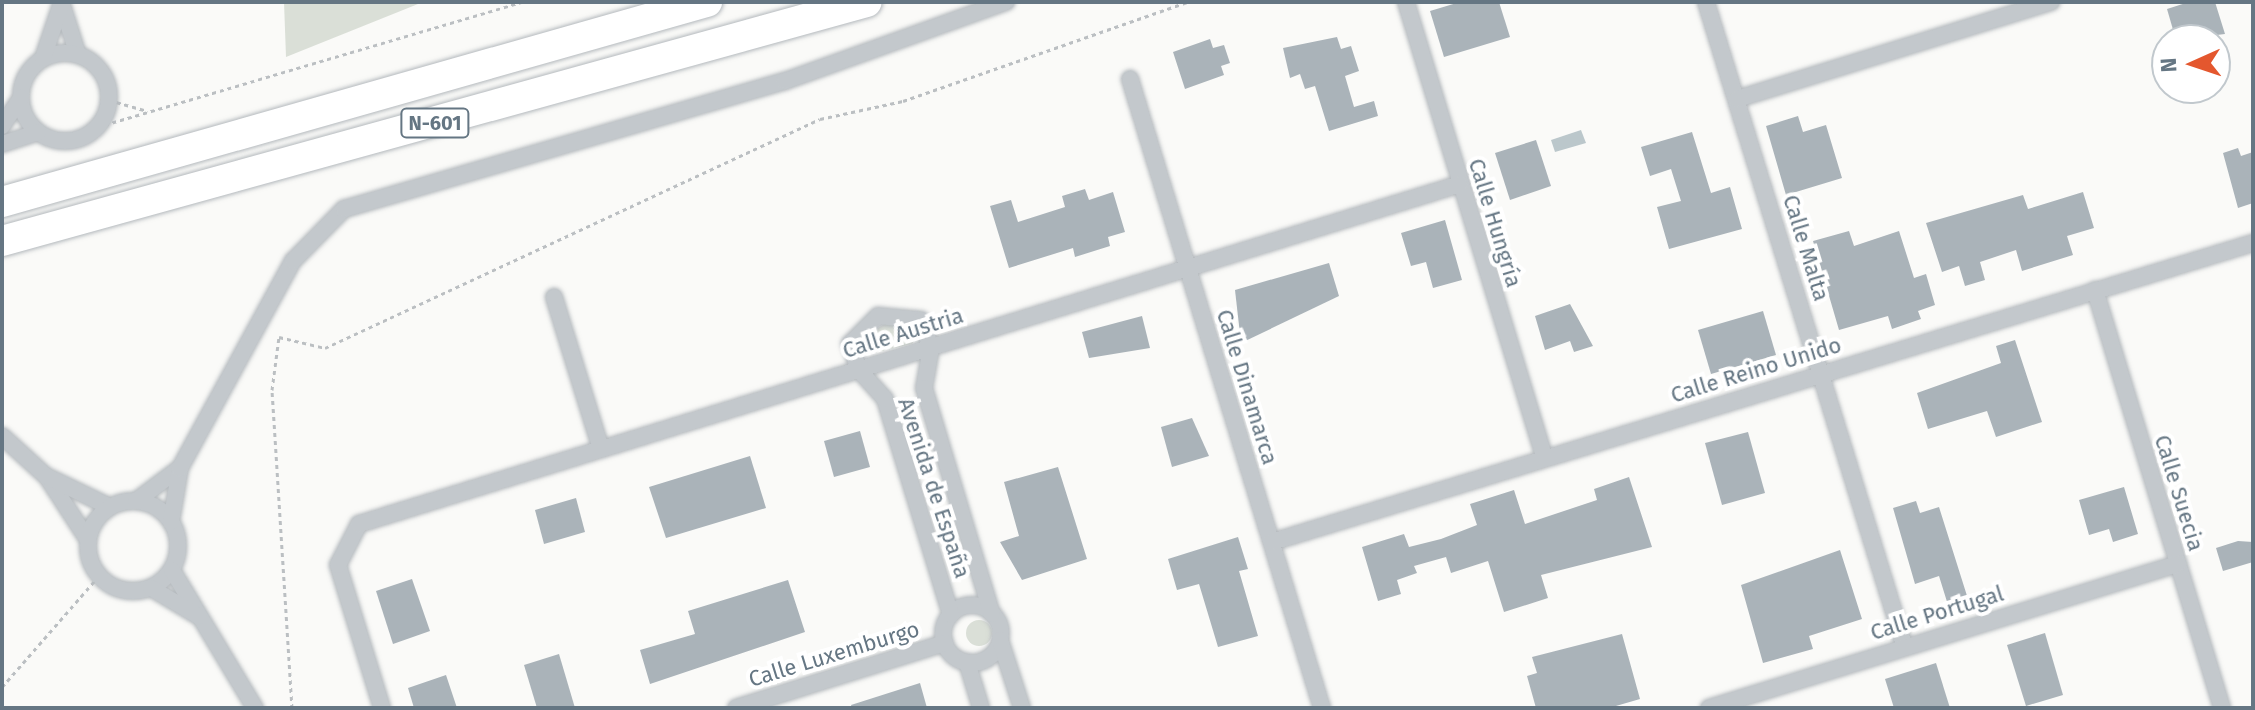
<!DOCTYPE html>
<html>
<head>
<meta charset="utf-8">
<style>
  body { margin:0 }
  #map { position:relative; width:2255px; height:710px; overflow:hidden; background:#fafaf8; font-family:"Fira Sans",sans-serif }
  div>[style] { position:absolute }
  .green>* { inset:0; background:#dadfd7 }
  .round { border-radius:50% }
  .water>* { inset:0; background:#bbc7cb }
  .building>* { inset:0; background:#aab3b9 }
  .path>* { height:3px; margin-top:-1.5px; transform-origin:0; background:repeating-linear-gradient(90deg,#bbbfc2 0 4px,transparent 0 8px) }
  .roads { filter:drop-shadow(0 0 2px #b4b9bd) drop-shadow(0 0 2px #b4b9bd) }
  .street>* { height:16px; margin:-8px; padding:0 8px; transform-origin:8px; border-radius:8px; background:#c3c8cc }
  .street>.ring { margin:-8px; padding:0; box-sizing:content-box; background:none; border:16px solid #c3c8cc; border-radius:50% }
  .highway>* { height:30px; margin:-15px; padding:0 15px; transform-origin:15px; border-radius:15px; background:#fff }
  span { translate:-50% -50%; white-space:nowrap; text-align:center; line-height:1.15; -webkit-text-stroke:8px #fff; paint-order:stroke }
  .shield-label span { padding:2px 6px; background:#fff; border:2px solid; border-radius:6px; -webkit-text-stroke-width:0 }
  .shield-label { font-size:20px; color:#657683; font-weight:700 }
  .street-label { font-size:22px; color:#657683 }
  .frame { position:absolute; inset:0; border:4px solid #657683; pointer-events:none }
  .north { position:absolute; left:2151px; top:24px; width:80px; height:80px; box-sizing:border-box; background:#fff; border:2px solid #c1c8cd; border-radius:50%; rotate:267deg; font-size:22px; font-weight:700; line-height:32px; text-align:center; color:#657683 }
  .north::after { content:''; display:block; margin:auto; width:28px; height:36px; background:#e4572e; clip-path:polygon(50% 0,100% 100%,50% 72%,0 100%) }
</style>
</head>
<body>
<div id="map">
  <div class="green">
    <i style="clip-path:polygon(284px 2px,423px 2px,286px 57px)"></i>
    <i style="clip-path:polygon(891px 320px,920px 332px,912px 344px,865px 355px,862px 338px)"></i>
    <i class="round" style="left:966px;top:620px;width:26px;height:26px"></i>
  </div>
  <div class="water">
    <i style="clip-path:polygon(1581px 130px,1586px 143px,1555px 152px,1551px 140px)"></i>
  </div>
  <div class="building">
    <i style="clip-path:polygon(1460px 2px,1499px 2px,1510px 37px,1444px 57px,1430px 11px)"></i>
    <i style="clip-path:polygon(2189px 2px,2215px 2px,2225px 34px,2176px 40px,2167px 9px)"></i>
    <i style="clip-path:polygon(1337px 37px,1341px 49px,1351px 46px,1359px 71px,1345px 76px,1354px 107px,1374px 101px,1378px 116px,1329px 131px,1315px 86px,1305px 89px,1300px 74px,1290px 78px,1283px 48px)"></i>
    <i style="clip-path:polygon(1210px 39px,1213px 48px,1224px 45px,1230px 63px,1221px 66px,1224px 75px,1185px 89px,1173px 52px)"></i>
    <i style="clip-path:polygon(1798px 116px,1803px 132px,1826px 125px,1842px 178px,1786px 195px,1766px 126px)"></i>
    <i style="clip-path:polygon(1692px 132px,1711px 193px,1730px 187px,1742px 229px,1669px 249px,1657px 207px,1681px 201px,1671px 169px,1650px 176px,1641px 147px)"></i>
    <i style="clip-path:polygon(1536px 140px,1551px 186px,1510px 200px,1495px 153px)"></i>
    <i style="clip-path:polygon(2238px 148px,2241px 156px,2253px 152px,2253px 203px,2238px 208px,2223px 153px)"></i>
    <i style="clip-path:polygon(1085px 189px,1089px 200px,1113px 192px,1125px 232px,1108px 237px,1110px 246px,1075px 257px,1073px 248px,1009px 268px,990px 206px,1011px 200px,1018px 222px,1065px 207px,1062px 196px)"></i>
    <i style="clip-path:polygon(2083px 192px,2094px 228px,2067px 236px,2073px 255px,2022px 271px,2016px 250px,1980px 262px,1985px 280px,1965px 286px,1959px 266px,1942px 272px,1926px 223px,2023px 195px,2028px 209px)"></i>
    <i style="clip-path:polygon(1445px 220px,1462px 280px,1433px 288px,1426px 262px,1411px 266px,1401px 233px)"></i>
    <i style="clip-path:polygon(1849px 231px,1854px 246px,1899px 231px,1914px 278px,1926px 274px,1935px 305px,1918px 311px,1921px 319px,1892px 329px,1888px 316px,1839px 330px,1813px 241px)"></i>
    <i style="clip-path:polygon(1329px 263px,1339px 296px,1241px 343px,1235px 290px)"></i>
    <i style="clip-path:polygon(1570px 304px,1593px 346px,1574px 352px,1570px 341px,1545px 350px,1535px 316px)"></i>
    <i style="clip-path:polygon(1763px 311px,1776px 355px,1711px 374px,1698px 330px)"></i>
    <i style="clip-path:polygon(1142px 316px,1150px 348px,1089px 358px,1082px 332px)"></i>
    <i style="clip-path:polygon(2015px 340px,2042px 422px,1996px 437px,1987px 411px,1928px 429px,1917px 393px,2001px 363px,1996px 346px)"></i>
    <i style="clip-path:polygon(1192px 418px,1209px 456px,1172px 467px,1161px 427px)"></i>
    <i style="clip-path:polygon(860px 431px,870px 467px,834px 477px,824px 441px)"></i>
    <i style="clip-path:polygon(1748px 432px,1765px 493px,1722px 505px,1705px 443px)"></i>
    <i style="clip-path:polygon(750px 456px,766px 508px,666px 538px,649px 487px)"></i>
    <i style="clip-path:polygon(1058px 467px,1087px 559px,1022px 580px,1000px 542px,1019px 536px,1004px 482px)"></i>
    <i style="clip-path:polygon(1629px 477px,1652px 547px,1541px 575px,1548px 598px,1504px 612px,1488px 561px,1451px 573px,1446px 557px,1414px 566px,1417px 573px,1397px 580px,1401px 594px,1378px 601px,1362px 547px,1404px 534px,1409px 547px,1441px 539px,1477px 525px,1470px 504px,1514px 490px,1525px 524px,1597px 500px,1594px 489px)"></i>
    <i style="clip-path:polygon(2124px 487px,2138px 534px,2113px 542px,2109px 529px,2089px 535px,2079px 500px)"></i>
    <i style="clip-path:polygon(576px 498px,585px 532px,544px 544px,535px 510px)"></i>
    <i style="clip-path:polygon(1916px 501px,1920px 513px,1939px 507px,1968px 599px,1948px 605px,1939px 576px,1915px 584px,1893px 508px)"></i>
    <i style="clip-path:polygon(1238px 537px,1248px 569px,1239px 571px,1258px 636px,1218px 647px,1199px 584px,1177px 590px,1168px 559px)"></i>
    <i style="clip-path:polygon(2238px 541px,2253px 542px,2253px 562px,2223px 571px,2216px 548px)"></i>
    <i style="clip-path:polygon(1840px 550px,1862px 619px,1809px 636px,1813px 649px,1763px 663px,1741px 585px)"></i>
    <i style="clip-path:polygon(412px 579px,430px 631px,393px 644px,376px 591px)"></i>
    <i style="clip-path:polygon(788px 580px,805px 632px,650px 684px,640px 650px,695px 634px,688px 611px)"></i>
    <i style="clip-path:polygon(2045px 633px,2063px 695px,2026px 706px,2007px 645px)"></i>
    <i style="clip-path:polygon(1622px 634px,1640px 699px,1609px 708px,1536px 708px,1527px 676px,1537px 673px,1532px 657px)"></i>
    <i style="clip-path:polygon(559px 654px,575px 708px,537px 708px,524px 665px)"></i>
    <i style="clip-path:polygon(1936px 663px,1950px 708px,1894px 708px,1885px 679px)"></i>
    <i style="clip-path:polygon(446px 675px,457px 708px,414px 708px,408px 688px)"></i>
    <i style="clip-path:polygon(920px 683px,927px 708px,852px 708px,851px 705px)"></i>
  </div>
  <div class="path">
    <i style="left:109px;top:100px;width:40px;rotate:16deg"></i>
    <i style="left:97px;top:127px;width:444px;rotate:-16.4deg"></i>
    <i style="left:2px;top:687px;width:147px;rotate:-48.9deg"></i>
    <i style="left:292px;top:708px;width:319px;rotate:-93.6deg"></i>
    <i style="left:272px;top:390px;width:53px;rotate:-82.5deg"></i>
    <i style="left:279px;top:337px;width:47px;rotate:13.4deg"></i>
    <i style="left:325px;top:348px;width:545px;rotate:-24.83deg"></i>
    <i style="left:820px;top:119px;width:85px;rotate:-12.2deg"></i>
    <i style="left:903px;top:101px;width:301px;rotate:-19.2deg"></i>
  </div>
  <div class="roads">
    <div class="street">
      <i style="left:1406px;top:2px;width:475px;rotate:73.1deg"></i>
      <i style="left:1706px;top:2px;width:673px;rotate:72.88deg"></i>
      <i style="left:62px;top:5px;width:52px;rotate:72.3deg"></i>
      <i class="ring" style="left:21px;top:53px;width:72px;height:72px"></i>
      <i style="left:43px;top:58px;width:59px;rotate:-71.3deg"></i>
      <i style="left:1130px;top:79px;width:658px;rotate:73.03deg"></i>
      <i style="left:1737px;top:99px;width:329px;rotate:-17.2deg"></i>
      <i style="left:2px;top:126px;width:34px;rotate:-56deg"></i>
      <i style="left:2px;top:144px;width:38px;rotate:-18deg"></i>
      <i style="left:2095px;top:290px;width:437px;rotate:73.1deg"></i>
      <i style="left:554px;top:297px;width:159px;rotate:72.8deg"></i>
      <i style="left:2px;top:436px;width:61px;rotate:42.3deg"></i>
      <i style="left:47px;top:477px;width:75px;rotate:56.9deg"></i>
      <i style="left:48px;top:477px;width:69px;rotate:25.8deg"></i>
      <i class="ring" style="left:88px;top:501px;width:74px;height:74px"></i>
      <i style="left:136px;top:501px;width:55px;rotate:-36.9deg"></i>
      <i style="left:171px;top:522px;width:55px;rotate:-80.5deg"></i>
      <i style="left:180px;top:468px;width:236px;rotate:-61.4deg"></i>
      <i style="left:293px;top:261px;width:73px;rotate:-45.6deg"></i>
      <i style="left:344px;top:209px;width:459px;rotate:-16.2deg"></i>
      <i style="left:785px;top:81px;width:235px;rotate:-19.7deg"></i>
      <i style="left:1272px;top:542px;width:1026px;rotate:-16.95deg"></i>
      <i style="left:172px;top:570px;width:161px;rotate:59deg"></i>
      <i style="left:151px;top:588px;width:55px;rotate:30.8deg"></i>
      <i class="ring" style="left:943px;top:605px;width:42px;height:42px"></i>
      <i style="left:951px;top:615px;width:226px;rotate:-107deg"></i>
      <i style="left:885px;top:399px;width:39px;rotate:-132deg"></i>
      <i style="left:859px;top:370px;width:28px;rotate:-109deg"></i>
      <i style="left:850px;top:344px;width:40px;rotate:-45deg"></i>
      <i style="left:878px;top:316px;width:43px;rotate:5.3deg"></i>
      <i style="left:921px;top:320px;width:30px;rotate:70deg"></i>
      <i style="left:931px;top:348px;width:41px;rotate:99.9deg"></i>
      <i style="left:924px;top:388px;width:236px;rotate:73.3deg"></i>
      <i style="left:1000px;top:640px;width:71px;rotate:72.1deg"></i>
      <i style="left:967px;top:662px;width:48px;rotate:73.1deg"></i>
      <i style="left:382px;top:708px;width:150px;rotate:-107.1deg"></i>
      <i style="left:338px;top:565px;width:46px;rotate:-62.9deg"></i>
      <i style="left:359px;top:524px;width:1152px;rotate:-17.16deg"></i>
      <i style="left:736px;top:708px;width:219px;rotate:-17.3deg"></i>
      <i style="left:1709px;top:708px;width:491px;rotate:-17.1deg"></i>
    </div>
    <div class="highway">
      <i style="left:2px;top:202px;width:733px;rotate:-15.84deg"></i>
      <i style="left:2px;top:241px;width:897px;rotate:-15.45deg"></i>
    </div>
  </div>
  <div class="shield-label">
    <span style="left:435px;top:123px">N-601</span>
  </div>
  <div class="street-label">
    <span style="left:1495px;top:223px;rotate:73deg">Calle Hungría</span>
    <span style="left:1806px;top:248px;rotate:73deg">Calle Malta</span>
    <span style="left:903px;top:333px;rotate:-17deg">Calle Austria</span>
    <span style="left:1756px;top:370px;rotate:-17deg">Calle Reino Unido</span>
    <span style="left:1247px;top:387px;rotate:73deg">Calle Dinamarca</span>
    <span style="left:934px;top:488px;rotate:72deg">Avenida de España</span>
    <span style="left:2179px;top:493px;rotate:73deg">Calle Suecia</span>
    <span style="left:1937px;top:613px;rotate:-17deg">Calle Portugal</span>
    <span style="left:834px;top:654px;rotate:-17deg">Calle Luxemburgo</span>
  </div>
  <div class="frame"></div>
  <div class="north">N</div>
</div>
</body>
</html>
